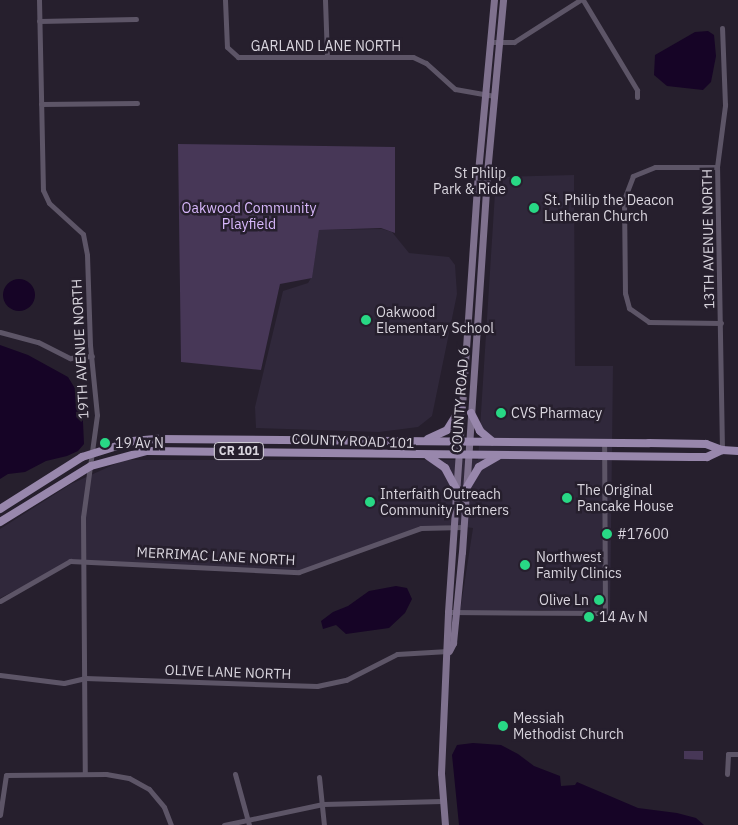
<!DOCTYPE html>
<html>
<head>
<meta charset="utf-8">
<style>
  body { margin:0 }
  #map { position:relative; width:738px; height:825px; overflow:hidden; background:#261f2d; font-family:"IBM Plex Sans",sans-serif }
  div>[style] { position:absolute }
  .built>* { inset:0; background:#30283b }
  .green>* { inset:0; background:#473757 }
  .water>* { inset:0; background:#160426 }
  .round { border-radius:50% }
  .street>* { height:5px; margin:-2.5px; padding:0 2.5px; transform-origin:2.5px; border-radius:2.5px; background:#5d5567 }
  .secondary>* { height:7px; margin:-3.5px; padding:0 3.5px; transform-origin:3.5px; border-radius:3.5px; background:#7f718e }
  .primary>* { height:8px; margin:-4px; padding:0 4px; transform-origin:4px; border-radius:4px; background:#9887ac }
  .dots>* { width:14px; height:14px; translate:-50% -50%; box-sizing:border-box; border:2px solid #261f2d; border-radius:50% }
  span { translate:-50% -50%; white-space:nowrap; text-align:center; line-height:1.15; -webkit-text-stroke:5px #261f2d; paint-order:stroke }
  .shield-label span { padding:1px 4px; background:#261f2d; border:1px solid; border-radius:4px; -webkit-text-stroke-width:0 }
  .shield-label { font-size:12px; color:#d9d5de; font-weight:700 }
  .street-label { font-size:14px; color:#d9d5de }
  .poi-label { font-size:14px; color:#d9d5de }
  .right { translate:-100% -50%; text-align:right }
  .left { translate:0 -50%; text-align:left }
  .park-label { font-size:14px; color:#d8b8fc }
</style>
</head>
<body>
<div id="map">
  <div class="built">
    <i style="clip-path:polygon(574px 175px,575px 366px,613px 366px,610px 614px,540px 610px,460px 612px,473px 528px,450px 525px,414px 533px,310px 571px,267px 573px,104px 562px,70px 563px,0 598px,0 529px,71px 484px,124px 460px,478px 460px,496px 177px)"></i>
    <i style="clip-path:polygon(382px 229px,392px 232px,409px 253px,449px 257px,455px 265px,457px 294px,432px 416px,418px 427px,379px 432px,256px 428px,255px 407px,283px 291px,308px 283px,311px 278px,319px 230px)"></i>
  </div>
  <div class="green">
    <i style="clip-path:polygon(178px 144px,395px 147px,395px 233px,381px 228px,319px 230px,312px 278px,280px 284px,261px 370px,181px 362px)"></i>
    <i style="clip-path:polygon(684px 751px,703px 751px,703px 760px,684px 759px)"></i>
  </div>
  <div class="water">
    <i style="clip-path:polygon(708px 31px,714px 35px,716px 56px,711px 82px,703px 90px,667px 86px,654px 75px,655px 55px,695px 32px)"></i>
    <i class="round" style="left:3px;top:279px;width:32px;height:32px"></i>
    <i style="clip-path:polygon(0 345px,28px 355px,68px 377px,82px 400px,84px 444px,78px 451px,67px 456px,46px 461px,25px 472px,8px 474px,0 479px)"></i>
    <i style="clip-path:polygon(396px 586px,407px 588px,412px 599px,405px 613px,389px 628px,346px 634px,336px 625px,323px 629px,321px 621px,333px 612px,348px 606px,369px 591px)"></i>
    <i style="clip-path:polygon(473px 743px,501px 745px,518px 754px,534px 766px,560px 776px,561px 786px,575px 785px,577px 782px,638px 808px,677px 813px,696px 818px,704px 825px,459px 825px,452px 755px,457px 745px)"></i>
  </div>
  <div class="street">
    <i style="left:39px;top:0;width:190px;rotate:88.8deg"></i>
    <i style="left:43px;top:190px;width:14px;rotate:65deg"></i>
    <i style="left:49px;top:203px;width:46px;rotate:42.4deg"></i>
    <i style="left:83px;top:234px;width:21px;rotate:79deg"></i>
    <i style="left:87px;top:255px;width:90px;rotate:88.1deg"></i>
    <i style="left:90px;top:345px;width:70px;rotate:84.3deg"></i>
    <i style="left:97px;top:415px;width:103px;rotate:97.8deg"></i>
    <i style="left:83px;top:517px;width:256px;rotate:89.6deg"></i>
    <i style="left:225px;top:0;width:47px;rotate:87.6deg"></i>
    <i style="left:227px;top:47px;width:15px;rotate:42deg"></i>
    <i style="left:238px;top:57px;width:175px"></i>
    <i style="left:413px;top:57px;width:14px;rotate:25deg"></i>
    <i style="left:426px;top:63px;width:39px;rotate:42deg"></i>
    <i style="left:455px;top:89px;width:40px;rotate:10deg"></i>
    <i style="left:325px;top:0;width:57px;rotate:88deg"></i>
    <i style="left:583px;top:0;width:105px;rotate:59deg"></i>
    <i style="left:637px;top:90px;width:7px;rotate:90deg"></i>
    <i style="left:39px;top:21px;width:97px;rotate:-1.2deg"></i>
    <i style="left:490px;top:42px;width:24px"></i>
    <i style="left:514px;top:42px;width:78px;rotate:-32.5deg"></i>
    <i style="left:41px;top:104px;width:96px;rotate:-0.6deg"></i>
    <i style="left:717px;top:167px;width:62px;rotate:180deg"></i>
    <i style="left:655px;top:167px;width:24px;rotate:158deg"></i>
    <i style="left:633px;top:176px;width:25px;rotate:111deg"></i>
    <i style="left:624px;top:199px;width:94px;rotate:89.4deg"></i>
    <i style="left:625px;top:293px;width:16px;rotate:75deg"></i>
    <i style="left:629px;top:308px;width:24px;rotate:35deg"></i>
    <i style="left:649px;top:322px;width:72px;rotate:0.8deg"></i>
    <i style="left:0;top:332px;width:39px;rotate:15deg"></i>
    <i style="left:38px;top:342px;width:36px;rotate:27deg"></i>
    <i style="left:70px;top:358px;width:22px;rotate:-5deg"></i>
    <i style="left:722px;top:450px;width:283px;rotate:-91deg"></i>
    <i style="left:717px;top:167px;width:63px;rotate:-82.6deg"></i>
    <i style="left:725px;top:105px;width:77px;rotate:-92.2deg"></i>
    <i style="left:0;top:601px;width:81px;rotate:-29.7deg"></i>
    <i style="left:70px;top:561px;width:229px;rotate:2.8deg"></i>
    <i style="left:299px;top:572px;width:130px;rotate:-19.8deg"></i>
    <i style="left:421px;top:528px;width:42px;rotate:-1.4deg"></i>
    <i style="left:448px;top:612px;width:157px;rotate:0.4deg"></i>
    <i style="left:605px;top:613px;width:170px;rotate:-90.3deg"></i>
    <i style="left:0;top:675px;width:64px;rotate:7.1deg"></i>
    <i style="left:64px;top:683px;width:22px;rotate:-13deg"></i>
    <i style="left:85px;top:678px;width:232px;rotate:2deg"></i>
    <i style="left:317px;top:686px;width:30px;rotate:-12deg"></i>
    <i style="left:346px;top:680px;width:57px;rotate:-27deg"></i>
    <i style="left:397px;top:654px;width:51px;rotate:-3.4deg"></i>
    <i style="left:235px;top:774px;width:53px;rotate:74.6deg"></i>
    <i style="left:727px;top:774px;width:20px;rotate:-87deg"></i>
    <i style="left:728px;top:754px;width:10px"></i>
    <i style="left:319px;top:777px;width:48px;rotate:84.1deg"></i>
    <i style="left:0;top:815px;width:40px;rotate:-81.5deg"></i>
    <i style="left:6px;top:775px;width:100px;rotate:-0.6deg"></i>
    <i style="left:106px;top:774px;width:23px;rotate:10deg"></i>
    <i style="left:129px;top:778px;width:23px;rotate:29deg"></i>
    <i style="left:149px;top:789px;width:23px;rotate:50deg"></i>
    <i style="left:164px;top:807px;width:19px;rotate:69deg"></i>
    <i style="left:224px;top:825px;width:101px;rotate:-12deg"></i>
    <i style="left:323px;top:804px;width:119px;rotate:-1.4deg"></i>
  </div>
  <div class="secondary">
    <i style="left:449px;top:651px;width:9px;rotate:-63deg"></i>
    <i style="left:453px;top:643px;width:91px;rotate:-84.4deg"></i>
    <i style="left:462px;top:552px;width:380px;rotate:-86.2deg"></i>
    <i style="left:487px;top:173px;width:174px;rotate:-84.7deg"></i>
    <i style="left:445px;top:825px;width:52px;rotate:-94.4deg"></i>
    <i style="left:441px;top:773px;width:161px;rotate:-87.5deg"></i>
    <i style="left:448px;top:612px;width:441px;rotate:-86.1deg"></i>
    <i style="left:478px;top:172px;width:173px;rotate:-84.7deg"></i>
  </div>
  <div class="primary">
    <i style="left:471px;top:413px;width:20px;rotate:63deg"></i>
    <i style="left:480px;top:431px;width:16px;rotate:40deg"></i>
    <i style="left:428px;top:439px;width:21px;rotate:-25deg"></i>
    <i style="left:447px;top:430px;width:26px;rotate:-58deg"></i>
    <i style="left:428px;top:456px;width:21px;rotate:35deg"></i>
    <i style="left:445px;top:468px;width:24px;rotate:62deg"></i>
    <i style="left:467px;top:487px;width:23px;rotate:-59deg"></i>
    <i style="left:479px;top:467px;width:22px;rotate:-30deg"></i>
    <i style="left:0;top:509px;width:97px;rotate:-32.4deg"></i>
    <i style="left:82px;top:457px;width:53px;rotate:-17.4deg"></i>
    <i style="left:133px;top:441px;width:25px;rotate:-5deg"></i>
    <i style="left:158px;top:439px;width:491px;rotate:0.5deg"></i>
    <i style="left:649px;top:443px;width:57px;rotate:1deg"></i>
    <i style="left:706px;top:444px;width:17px;rotate:21deg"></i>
    <i style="left:722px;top:450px;width:16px;rotate:4deg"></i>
    <i style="left:0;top:522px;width:107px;rotate:-31.6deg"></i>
    <i style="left:91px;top:466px;width:58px;rotate:-15deg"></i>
    <i style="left:147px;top:451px;width:544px;rotate:0.63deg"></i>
    <i style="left:691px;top:457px;width:16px"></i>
    <i style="left:707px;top:457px;width:17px;rotate:-25deg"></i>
  </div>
  <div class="dots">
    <i style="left:516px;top:181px;background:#28d885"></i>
    <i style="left:534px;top:208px;background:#28d885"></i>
    <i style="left:366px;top:320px;background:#28d885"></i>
    <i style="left:501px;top:413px;background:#28d885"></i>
    <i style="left:105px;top:443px;background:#28d885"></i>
    <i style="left:567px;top:498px;background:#28d885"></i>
    <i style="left:370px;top:502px;background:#28d885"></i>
    <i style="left:607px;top:534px;background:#28d885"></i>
    <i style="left:525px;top:565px;background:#28d885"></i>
    <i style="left:599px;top:600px;background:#28d885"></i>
    <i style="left:589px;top:617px;background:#28d885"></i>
    <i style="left:503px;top:726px;background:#28d885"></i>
  </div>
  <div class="shield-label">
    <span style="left:239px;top:451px">CR 101</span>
  </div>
  <div class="street-label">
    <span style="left:326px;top:46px">GARLAND LANE NORTH</span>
    <span style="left:708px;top:239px;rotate:-91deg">13TH AVENUE NORTH</span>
    <span style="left:80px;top:349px;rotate:-93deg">19TH AVENUE NORTH</span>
    <span style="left:460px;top:400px;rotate:-86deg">COUNTY ROAD 6</span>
    <span style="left:353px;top:441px;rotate:2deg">COUNTY ROAD 101</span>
    <span style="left:216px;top:556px;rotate:3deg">MERRIMAC LANE NORTH</span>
    <span style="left:228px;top:672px;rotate:2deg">OLIVE LANE NORTH</span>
  </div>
  <div class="poi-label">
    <span class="right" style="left:506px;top:181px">St Philip<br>Park &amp; Ride</span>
    <span class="left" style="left:544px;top:208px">St. Philip the Deacon<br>Lutheran Church</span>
    <span class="left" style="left:376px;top:320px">Oakwood<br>Elementary School</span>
    <span class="left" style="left:511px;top:413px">CVS Pharmacy</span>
    <span class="left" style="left:115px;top:443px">19 Av N</span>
    <span class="left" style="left:577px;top:498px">The Original<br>Pancake House</span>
    <span class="left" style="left:380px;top:502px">Interfaith Outreach<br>Community Partners</span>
    <span class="left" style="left:617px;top:534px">#17600</span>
    <span class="left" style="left:536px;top:565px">Northwest<br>Family Clinics</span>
    <span class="right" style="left:589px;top:600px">Olive Ln</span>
    <span class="left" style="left:599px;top:617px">14 Av N</span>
    <span class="left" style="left:513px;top:726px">Messiah<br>Methodist Church</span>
  </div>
  <div class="park-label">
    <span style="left:249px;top:216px">Oakwood Community<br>Playfield</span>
  </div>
</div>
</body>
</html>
